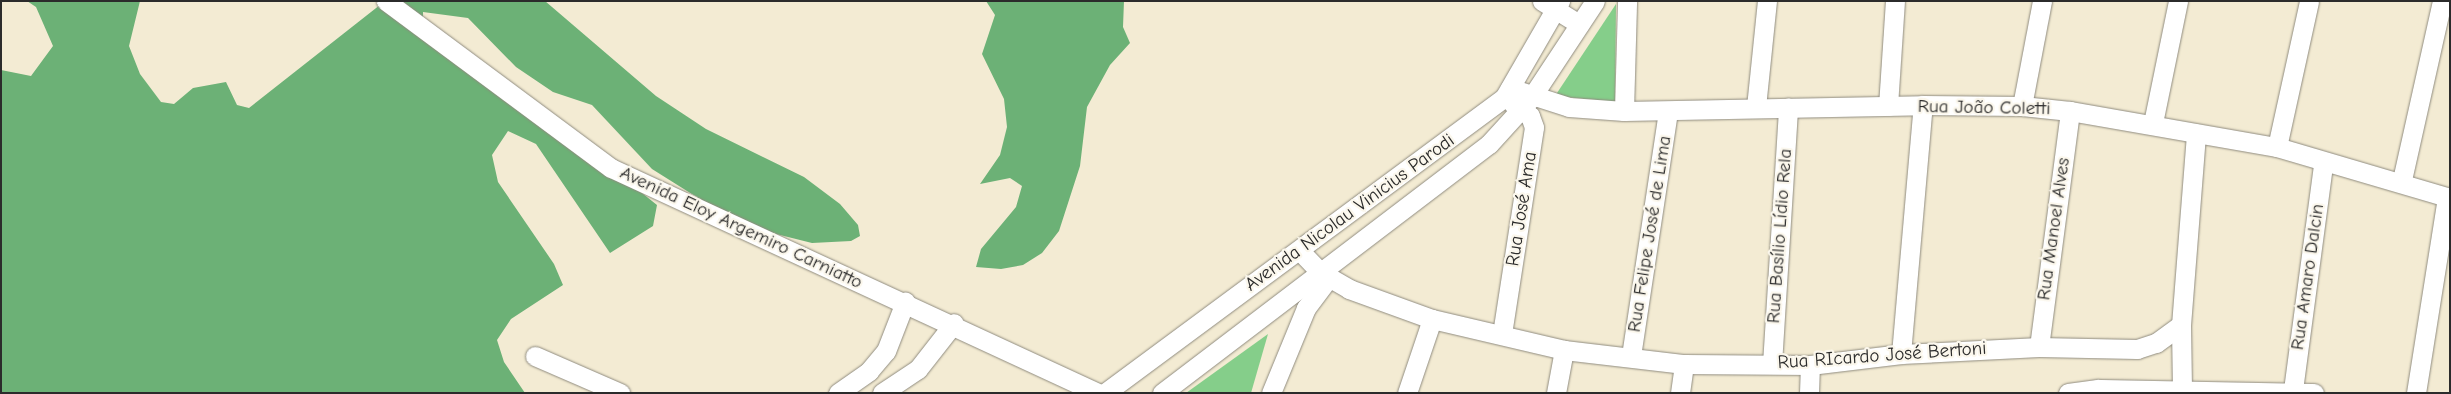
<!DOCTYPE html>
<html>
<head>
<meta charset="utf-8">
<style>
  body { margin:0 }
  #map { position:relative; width:2451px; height:394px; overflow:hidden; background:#f3ebd3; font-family:"Comic Neue",sans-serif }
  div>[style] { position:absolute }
  .green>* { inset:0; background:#85ce8a }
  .forest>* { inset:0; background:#6cb176 }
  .roads { filter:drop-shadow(0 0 1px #8f8b7f) drop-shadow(0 0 1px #8f8b7f) }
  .minor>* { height:19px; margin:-9.5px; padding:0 9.5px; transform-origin:9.5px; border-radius:9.5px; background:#fff }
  span { translate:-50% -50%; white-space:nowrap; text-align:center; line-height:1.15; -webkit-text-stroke:4.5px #fbf7ec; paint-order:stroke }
  .street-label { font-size:19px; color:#2b2b2b }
  .frame { position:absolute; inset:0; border:2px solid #2b2b2b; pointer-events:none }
</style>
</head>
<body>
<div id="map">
  <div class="green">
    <i style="clip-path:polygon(1616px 4px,1615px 102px,1555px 96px)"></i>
    <i style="clip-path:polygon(1268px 334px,1251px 393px,1186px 393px)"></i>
  </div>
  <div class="forest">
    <i style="clip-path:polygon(27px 1px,140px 1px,129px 46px,140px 74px,161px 102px,174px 104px,193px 88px,226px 82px,237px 105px,249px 108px,385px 1px,545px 1px,656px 96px,706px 129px,804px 177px,840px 204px,858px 225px,860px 236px,851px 241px,812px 243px,764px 231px,722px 213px,652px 169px,592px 105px,553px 92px,516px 67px,468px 18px,423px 12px,423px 18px,657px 205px,653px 226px,610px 253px,536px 144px,508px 131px,492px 155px,498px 182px,554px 264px,563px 285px,511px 319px,497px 340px,504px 362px,525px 393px,1px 393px,1px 70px,31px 76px,53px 46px,36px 7px)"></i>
    <i style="clip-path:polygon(986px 1px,1124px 1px,1123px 27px,1130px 43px,1110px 65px,1087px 107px,1080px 166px,1059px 231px,1042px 253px,1023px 265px,1001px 269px,976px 267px,981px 249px,1016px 207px,1022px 186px,1010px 178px,980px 184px,1000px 155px,1007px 127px,1004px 99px,982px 54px,995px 15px)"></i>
  </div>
  <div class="roads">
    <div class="minor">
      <i style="left:386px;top:1px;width:280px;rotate:36.6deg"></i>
      <i style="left:611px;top:168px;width:536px;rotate:24.8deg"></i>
      <i style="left:1542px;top:1px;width:44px;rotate:31.9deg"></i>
      <i style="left:1510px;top:88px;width:62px;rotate:17.9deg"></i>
      <i style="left:1569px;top:107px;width:55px;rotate:4.2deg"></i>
      <i style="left:1624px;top:111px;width:299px;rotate:-1.1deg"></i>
      <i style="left:1923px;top:105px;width:99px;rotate:0.6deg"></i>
      <i style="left:2022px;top:106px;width:48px;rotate:5.9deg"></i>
      <i style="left:2070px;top:111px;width:210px;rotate:9.9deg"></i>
      <i style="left:2277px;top:147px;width:180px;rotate:16.4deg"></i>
      <i style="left:1888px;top:106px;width:105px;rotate:-86.2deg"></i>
      <i style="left:2022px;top:106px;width:107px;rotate:-79.2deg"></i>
      <i style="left:1756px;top:107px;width:107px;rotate:-84.1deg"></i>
      <i style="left:1624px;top:111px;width:110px;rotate:-88.4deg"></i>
      <i style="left:2153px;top:123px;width:125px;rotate:-78.4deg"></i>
      <i style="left:2277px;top:147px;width:149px;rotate:-77.6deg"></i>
      <i style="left:2402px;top:180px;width:183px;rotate:-77.4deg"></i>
      <i style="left:1299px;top:250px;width:30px;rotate:46deg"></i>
      <i style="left:1320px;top:272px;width:34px;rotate:30deg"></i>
      <i style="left:1349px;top:289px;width:88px;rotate:19.9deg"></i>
      <i style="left:1432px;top:319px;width:136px;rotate:13.2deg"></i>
      <i style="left:1564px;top:350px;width:121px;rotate:6.7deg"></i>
      <i style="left:1684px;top:364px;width:126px;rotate:0.5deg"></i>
      <i style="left:1810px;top:365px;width:92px;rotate:-6.9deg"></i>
      <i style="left:1901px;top:354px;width:138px;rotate:-2.9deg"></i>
      <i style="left:2039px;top:347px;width:98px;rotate:1.2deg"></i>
      <i style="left:2137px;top:349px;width:20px;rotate:-18deg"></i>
      <i style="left:2156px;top:343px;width:31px;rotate:-36deg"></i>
      <i style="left:1502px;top:334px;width:209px;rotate:-81.2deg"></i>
      <i style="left:1534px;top:127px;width:12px;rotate:-110deg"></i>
      <i style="left:1530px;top:116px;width:22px;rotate:-144deg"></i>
      <i style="left:2039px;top:347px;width:238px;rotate:-82.5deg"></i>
      <i style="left:1901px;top:354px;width:250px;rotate:-85deg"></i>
      <i style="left:535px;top:356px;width:93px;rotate:23.5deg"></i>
      <i style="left:1631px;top:356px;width:247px;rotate:-81.4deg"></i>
      <i style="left:1772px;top:364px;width:257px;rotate:-86.4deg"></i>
      <i style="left:2182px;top:389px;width:64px;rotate:-90.9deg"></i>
      <i style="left:2181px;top:325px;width:192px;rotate:-85.5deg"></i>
      <i style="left:2293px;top:390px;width:228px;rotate:-82.4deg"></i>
      <i style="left:838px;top:393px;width:38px;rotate:-35deg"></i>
      <i style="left:869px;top:371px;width:26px;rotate:-50deg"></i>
      <i style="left:886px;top:351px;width:53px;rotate:-68.8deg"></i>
      <i style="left:882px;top:393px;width:43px;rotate:-33.7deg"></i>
      <i style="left:918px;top:369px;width:58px;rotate:-52deg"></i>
      <i style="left:1105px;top:393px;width:496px;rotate:-36.5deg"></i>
      <i style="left:1504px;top:98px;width:112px;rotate:-60deg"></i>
      <i style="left:1162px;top:393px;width:411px;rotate:-37.3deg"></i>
      <i style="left:1489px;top:144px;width:62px;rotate:-47.6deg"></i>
      <i style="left:1531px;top:98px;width:116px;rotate:-56.6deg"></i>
      <i style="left:1271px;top:393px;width:92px;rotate:-67.6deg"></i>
      <i style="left:1306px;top:308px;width:39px;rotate:-53deg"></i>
      <i style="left:1407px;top:393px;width:78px;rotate:-71.3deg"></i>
      <i style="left:1556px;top:393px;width:44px;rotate:-79.5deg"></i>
      <i style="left:1680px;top:393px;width:29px;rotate:-82deg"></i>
      <i style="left:1809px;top:393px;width:28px;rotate:-88deg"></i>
      <i style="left:2068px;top:393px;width:30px;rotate:-8deg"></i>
      <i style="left:2098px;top:389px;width:216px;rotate:1.1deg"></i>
      <i style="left:2416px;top:393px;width:198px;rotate:-81deg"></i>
    </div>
  </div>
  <div class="street-label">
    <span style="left:1984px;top:108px;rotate:1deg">Rua João Coletti</span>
    <span style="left:1522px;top:209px;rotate:-81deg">Rua José Ama</span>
    <span style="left:1350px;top:213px;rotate:-36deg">Avenida Nicolau Vinicius Parodi</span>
    <span style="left:741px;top:228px;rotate:25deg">Avenida Eloy Argemiro Carniatto</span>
    <span style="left:2054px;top:229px;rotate:-82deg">Rua Manoel Alves</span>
    <span style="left:1650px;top:234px;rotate:-81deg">Rua Felipe José de Lima</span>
    <span style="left:1780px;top:236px;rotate:-86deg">Rua Basílio Lídio Rela</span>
    <span style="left:2308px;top:277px;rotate:-82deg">Rua Amaro Dalcin</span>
    <span style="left:1882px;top:356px;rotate:-4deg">Rua RIcardo José Bertoni</span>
  </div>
  <div class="frame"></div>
</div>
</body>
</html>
